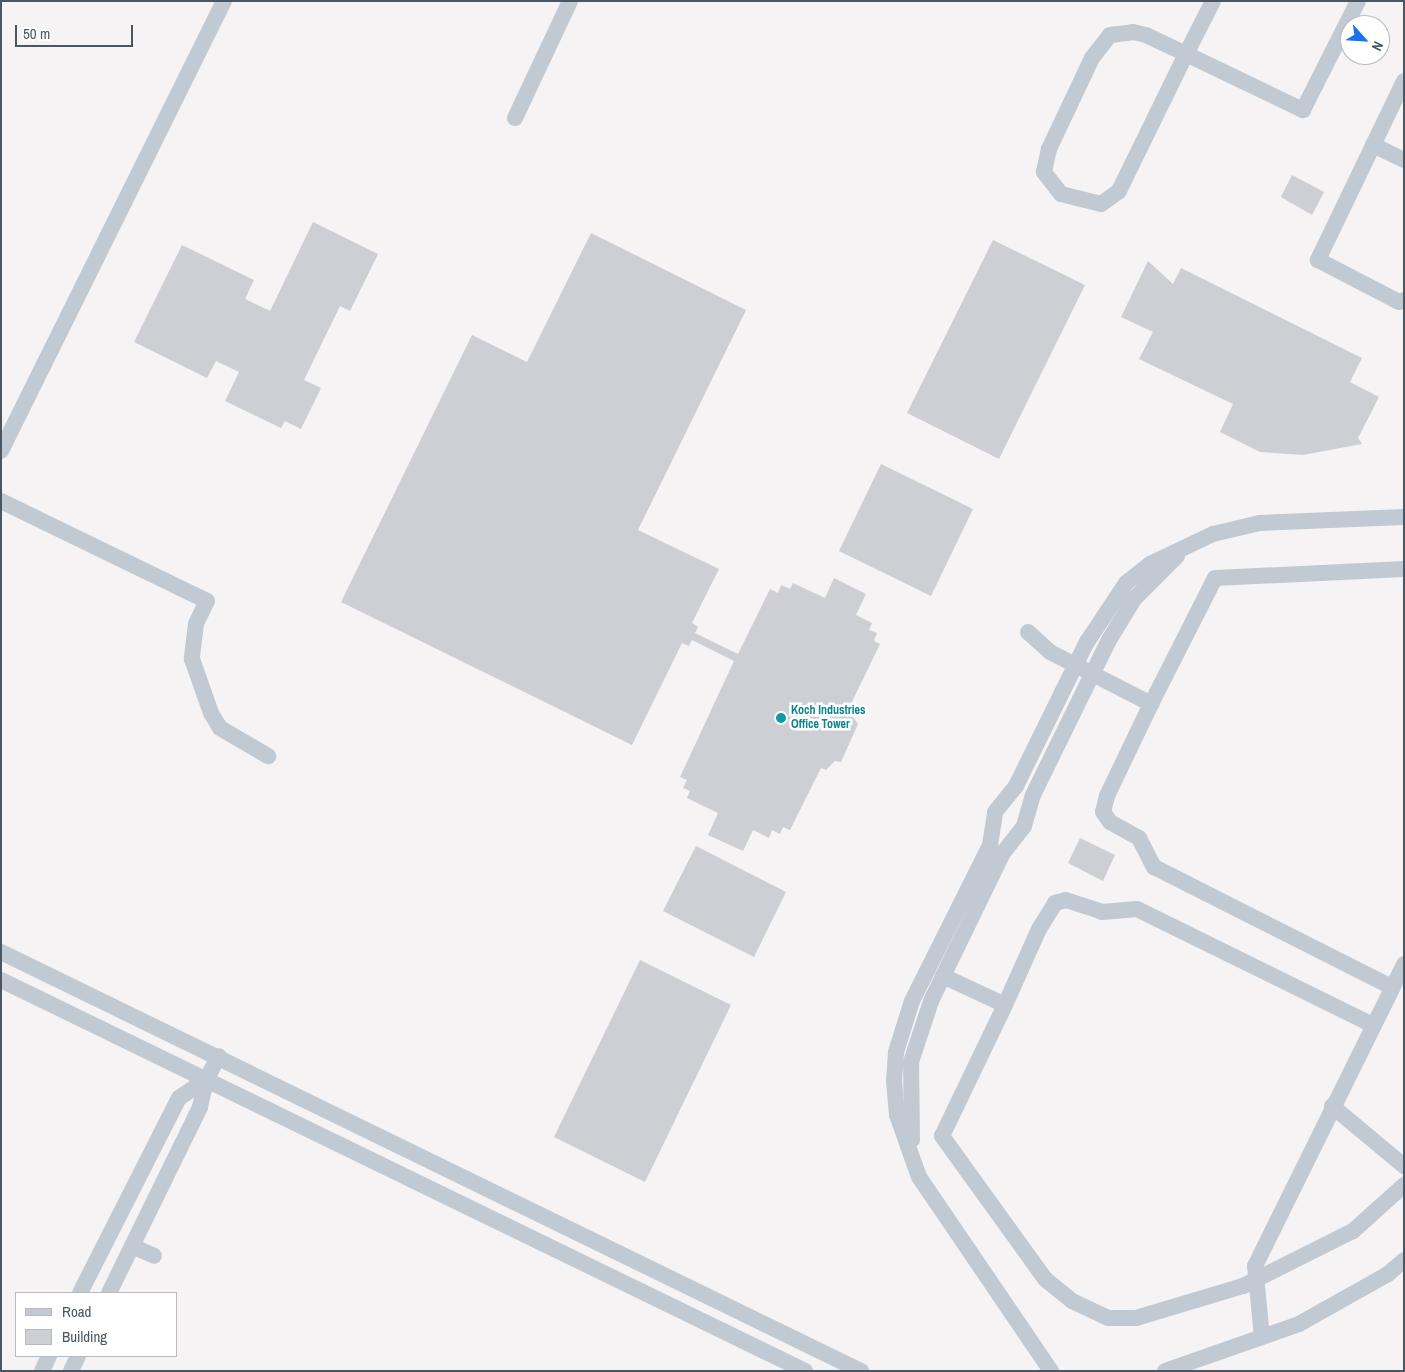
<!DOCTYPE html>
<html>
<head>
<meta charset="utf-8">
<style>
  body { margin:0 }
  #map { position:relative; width:1405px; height:1372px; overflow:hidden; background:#f5f3f3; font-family:"Archivo Narrow",sans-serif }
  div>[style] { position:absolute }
  .building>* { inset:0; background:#cdcfd5 }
  .minor>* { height:16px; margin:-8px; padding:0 8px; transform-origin:8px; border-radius:8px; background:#c1cad2 }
  .dots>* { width:14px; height:14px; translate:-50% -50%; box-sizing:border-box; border:2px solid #fff; border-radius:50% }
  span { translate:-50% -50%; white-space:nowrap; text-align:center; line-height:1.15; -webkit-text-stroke:5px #fff; paint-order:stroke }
  .culture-label { font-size:12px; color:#0d838f; font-weight:700 }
  .left { translate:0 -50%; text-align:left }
  .frame { position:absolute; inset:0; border:2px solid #4a5661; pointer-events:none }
  .legend { position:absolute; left:15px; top:1292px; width:162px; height:65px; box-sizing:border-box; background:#fff; border:1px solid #b7bbc0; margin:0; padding:6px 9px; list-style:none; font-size:15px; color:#4a5661 }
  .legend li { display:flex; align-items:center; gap:10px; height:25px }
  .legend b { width:25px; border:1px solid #b7bbc0 }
  .north { position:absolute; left:1340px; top:15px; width:50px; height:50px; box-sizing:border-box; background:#fff; border:1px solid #b7bbc0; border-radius:50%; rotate:116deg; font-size:14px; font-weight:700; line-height:20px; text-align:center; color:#4a5661 }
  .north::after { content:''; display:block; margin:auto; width:18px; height:22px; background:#1a73e8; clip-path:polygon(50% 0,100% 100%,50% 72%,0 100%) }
  .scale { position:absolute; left:15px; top:25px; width:118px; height:22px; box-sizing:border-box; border:2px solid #4a5661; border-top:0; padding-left:6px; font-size:15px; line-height:18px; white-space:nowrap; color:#4a5661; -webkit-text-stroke:4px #fff; paint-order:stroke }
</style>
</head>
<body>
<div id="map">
  <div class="building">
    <i style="clip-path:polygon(1292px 175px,1324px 192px,1312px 215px,1281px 197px)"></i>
    <i style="clip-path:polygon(313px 222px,378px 254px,350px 311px,340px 306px,304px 380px,321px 388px,301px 429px,285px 421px,281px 428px,225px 401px,239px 372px,216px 361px,207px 378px,134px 342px,182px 245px,254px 280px,245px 299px,270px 311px)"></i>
    <i style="clip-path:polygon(591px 233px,746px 310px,638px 530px,719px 569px,692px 623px,698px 627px,695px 633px,738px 654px,770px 589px,778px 593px,781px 585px,790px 589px,793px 583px,825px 598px,834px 578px,866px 594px,856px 615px,872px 623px,869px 630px,877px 633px,874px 641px,880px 644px,848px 710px,858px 724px,841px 762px,835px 761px,826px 770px,821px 768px,790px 830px,783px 827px,780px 834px,772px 830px,769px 838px,753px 830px,743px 851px,708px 835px,718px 813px,687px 798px,690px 791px,683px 788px,687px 780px,680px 777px,734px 661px,692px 640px,689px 646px,682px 643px,632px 745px,341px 602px,472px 335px,527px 362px)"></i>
    <i style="clip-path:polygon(993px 240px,1085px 285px,999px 459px,907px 413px)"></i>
    <i style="clip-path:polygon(1148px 261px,1173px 284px,1181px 268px,1362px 358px,1350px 382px,1379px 397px,1358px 438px,1362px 444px,1303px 455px,1260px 452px,1220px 432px,1233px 404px,1139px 359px,1153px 332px,1121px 317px)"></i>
    <i style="clip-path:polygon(881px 464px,973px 509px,931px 596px,839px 551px)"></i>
    <i style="clip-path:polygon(1080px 838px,1115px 855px,1103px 881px,1068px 863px)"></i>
    <i style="clip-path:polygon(696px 846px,786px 892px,754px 957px,663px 911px)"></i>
    <i style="clip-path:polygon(640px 960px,731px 1005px,645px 1182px,554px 1137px)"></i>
  </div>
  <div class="minor">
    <i style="left:1213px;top:1px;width:59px;rotate:117deg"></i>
    <i style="left:1186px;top:54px;width:153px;rotate:116.1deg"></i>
    <i style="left:1119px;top:191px;width:22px;rotate:144deg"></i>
    <i style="left:1101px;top:204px;width:41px;rotate:-166deg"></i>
    <i style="left:1061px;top:194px;width:28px;rotate:-128deg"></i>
    <i style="left:1044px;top:172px;width:24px;rotate:-78deg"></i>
    <i style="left:1049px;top:149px;width:101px;rotate:-64.7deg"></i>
    <i style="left:1092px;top:58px;width:29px;rotate:-52deg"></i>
    <i style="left:1110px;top:35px;width:23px;rotate:-7deg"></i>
    <i style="left:1133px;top:32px;width:13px;rotate:13deg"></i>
    <i style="left:1146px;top:35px;width:44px;rotate:25.4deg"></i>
    <i style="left:1186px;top:54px;width:130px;rotate:25.6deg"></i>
    <i style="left:1303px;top:110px;width:122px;rotate:-63.2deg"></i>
    <i style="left:1404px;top:81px;width:199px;rotate:115.7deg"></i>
    <i style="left:1318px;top:260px;width:91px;rotate:27.4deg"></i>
    <i style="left:1399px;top:302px;width:5px;rotate:-22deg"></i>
    <i style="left:515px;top:118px;width:129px;rotate:-64.8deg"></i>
    <i style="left:1373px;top:145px;width:34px;rotate:26deg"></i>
    <i style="left:1px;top:451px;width:502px;rotate:-63.64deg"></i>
    <i style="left:1px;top:501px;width:229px;rotate:25.9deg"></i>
    <i style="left:207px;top:601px;width:25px;rotate:116deg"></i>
    <i style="left:196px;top:624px;width:35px;rotate:97deg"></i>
    <i style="left:192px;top:659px;width:57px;rotate:70.6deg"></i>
    <i style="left:211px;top:713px;width:17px;rotate:59deg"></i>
    <i style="left:220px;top:728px;width:56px;rotate:30.3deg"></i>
    <i style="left:1028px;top:632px;width:30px;rotate:42deg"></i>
    <i style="left:1050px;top:652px;width:114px;rotate:27.2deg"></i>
    <i style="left:1151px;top:704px;width:141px;rotate:-63.1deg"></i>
    <i style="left:1215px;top:578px;width:189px;rotate:-2.7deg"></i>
    <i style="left:1151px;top:704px;width:102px;rotate:115.6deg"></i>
    <i style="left:1107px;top:796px;width:16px;rotate:104deg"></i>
    <i style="left:1103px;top:812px;width:12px;rotate:55deg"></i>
    <i style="left:1110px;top:822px;width:33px;rotate:29deg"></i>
    <i style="left:1139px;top:838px;width:33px;rotate:63deg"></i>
    <i style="left:1154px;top:867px;width:267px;rotate:26.8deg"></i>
    <i style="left:1px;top:952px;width:957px;rotate:25.98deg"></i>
    <i style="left:943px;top:976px;width:68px;rotate:25.1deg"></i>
    <i style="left:1005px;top:1005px;width:145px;rotate:115.7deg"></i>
    <i style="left:942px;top:1136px;width:176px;rotate:54.2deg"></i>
    <i style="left:1045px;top:1279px;width:35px;rotate:39deg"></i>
    <i style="left:1072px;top:1301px;width:40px;rotate:25deg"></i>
    <i style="left:1108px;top:1318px;width:28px"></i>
    <i style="left:1136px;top:1318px;width:112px;rotate:-16.7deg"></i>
    <i style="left:1243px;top:1286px;width:123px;rotate:-26.6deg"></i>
    <i style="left:1353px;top:1231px;width:69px;rotate:-42deg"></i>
    <i style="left:1px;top:980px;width:894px;rotate:25.93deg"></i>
    <i style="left:1005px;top:1005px;width:83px;rotate:-65.9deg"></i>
    <i style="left:1039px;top:929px;width:31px;rotate:-58deg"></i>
    <i style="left:1055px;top:903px;width:11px;rotate:-15deg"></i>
    <i style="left:1066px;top:900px;width:38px;rotate:18deg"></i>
    <i style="left:1102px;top:912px;width:35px;rotate:-5deg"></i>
    <i style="left:1137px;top:909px;width:263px;rotate:26.2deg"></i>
    <i style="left:1332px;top:1106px;width:94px;rotate:39.8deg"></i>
    <i style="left:912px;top:1140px;width:78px;rotate:-90.7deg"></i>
    <i style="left:911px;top:1062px;width:64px;rotate:-71.8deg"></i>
    <i style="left:931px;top:1001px;width:165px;rotate:-64.1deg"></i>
    <i style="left:1003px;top:853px;width:34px;rotate:-52deg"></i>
    <i style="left:1024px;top:826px;width:32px;rotate:-74deg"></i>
    <i style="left:1033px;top:795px;width:173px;rotate:-63.9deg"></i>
    <i style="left:1109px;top:640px;width:48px;rotate:-58.6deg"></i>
    <i style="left:1134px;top:599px;width:61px;rotate:-45deg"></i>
    <i style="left:132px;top:1246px;width:24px;rotate:24deg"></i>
    <i style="left:80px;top:1293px;width:219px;rotate:-63.1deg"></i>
    <i style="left:179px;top:1098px;width:32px;rotate:-34deg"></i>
    <i style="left:109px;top:1293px;width:207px;rotate:-63.9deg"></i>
    <i style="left:200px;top:1107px;width:28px;rotate:-77deg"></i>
    <i style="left:206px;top:1080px;width:27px;rotate:-62deg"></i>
    <i style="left:1262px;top:1337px;width:71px;rotate:-95.6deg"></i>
    <i style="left:1255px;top:1266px;width:337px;rotate:-63.7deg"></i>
    <i style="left:42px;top:1371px;width:17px;rotate:-65deg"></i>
    <i style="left:71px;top:1371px;width:17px;rotate:-65deg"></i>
    <i style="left:1051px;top:1371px;width:235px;rotate:-124.2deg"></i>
    <i style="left:919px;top:1177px;width:66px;rotate:-109.5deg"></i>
    <i style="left:897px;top:1115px;width:34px;rotate:-95deg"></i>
    <i style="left:894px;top:1081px;width:29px;rotate:-86deg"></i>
    <i style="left:896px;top:1052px;width:53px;rotate:-72.6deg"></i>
    <i style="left:912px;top:1001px;width:174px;rotate:-63.4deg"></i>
    <i style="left:990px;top:845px;width:33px;rotate:-81deg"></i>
    <i style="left:995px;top:812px;width:33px;rotate:-51deg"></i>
    <i style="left:1016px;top:786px;width:161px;rotate:-63.8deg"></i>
    <i style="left:1087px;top:642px;width:71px;rotate:-56.5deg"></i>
    <i style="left:1126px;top:583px;width:31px;rotate:-38deg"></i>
    <i style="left:1150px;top:564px;width:70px;rotate:-25.5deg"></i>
    <i style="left:1213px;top:534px;width:48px;rotate:-13.2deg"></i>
    <i style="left:1260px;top:523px;width:144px;rotate:-2.4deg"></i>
    <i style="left:1165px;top:1371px;width:142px;rotate:-19.3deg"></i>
    <i style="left:1299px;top:1324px;width:102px;rotate:-29.3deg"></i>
    <i style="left:1388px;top:1274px;width:21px;rotate:-41deg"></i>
  </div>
  <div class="dots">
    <i style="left:781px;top:718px;background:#0f9aa8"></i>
  </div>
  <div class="culture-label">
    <span class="left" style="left:791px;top:718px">Koch Industries<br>Office Tower</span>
  </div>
  <div class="frame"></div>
  <ul class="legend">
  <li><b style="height:6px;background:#c1cad2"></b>Road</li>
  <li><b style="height:14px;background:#cdcfd5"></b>Building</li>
  </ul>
  <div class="north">N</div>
  <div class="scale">50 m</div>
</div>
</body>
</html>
